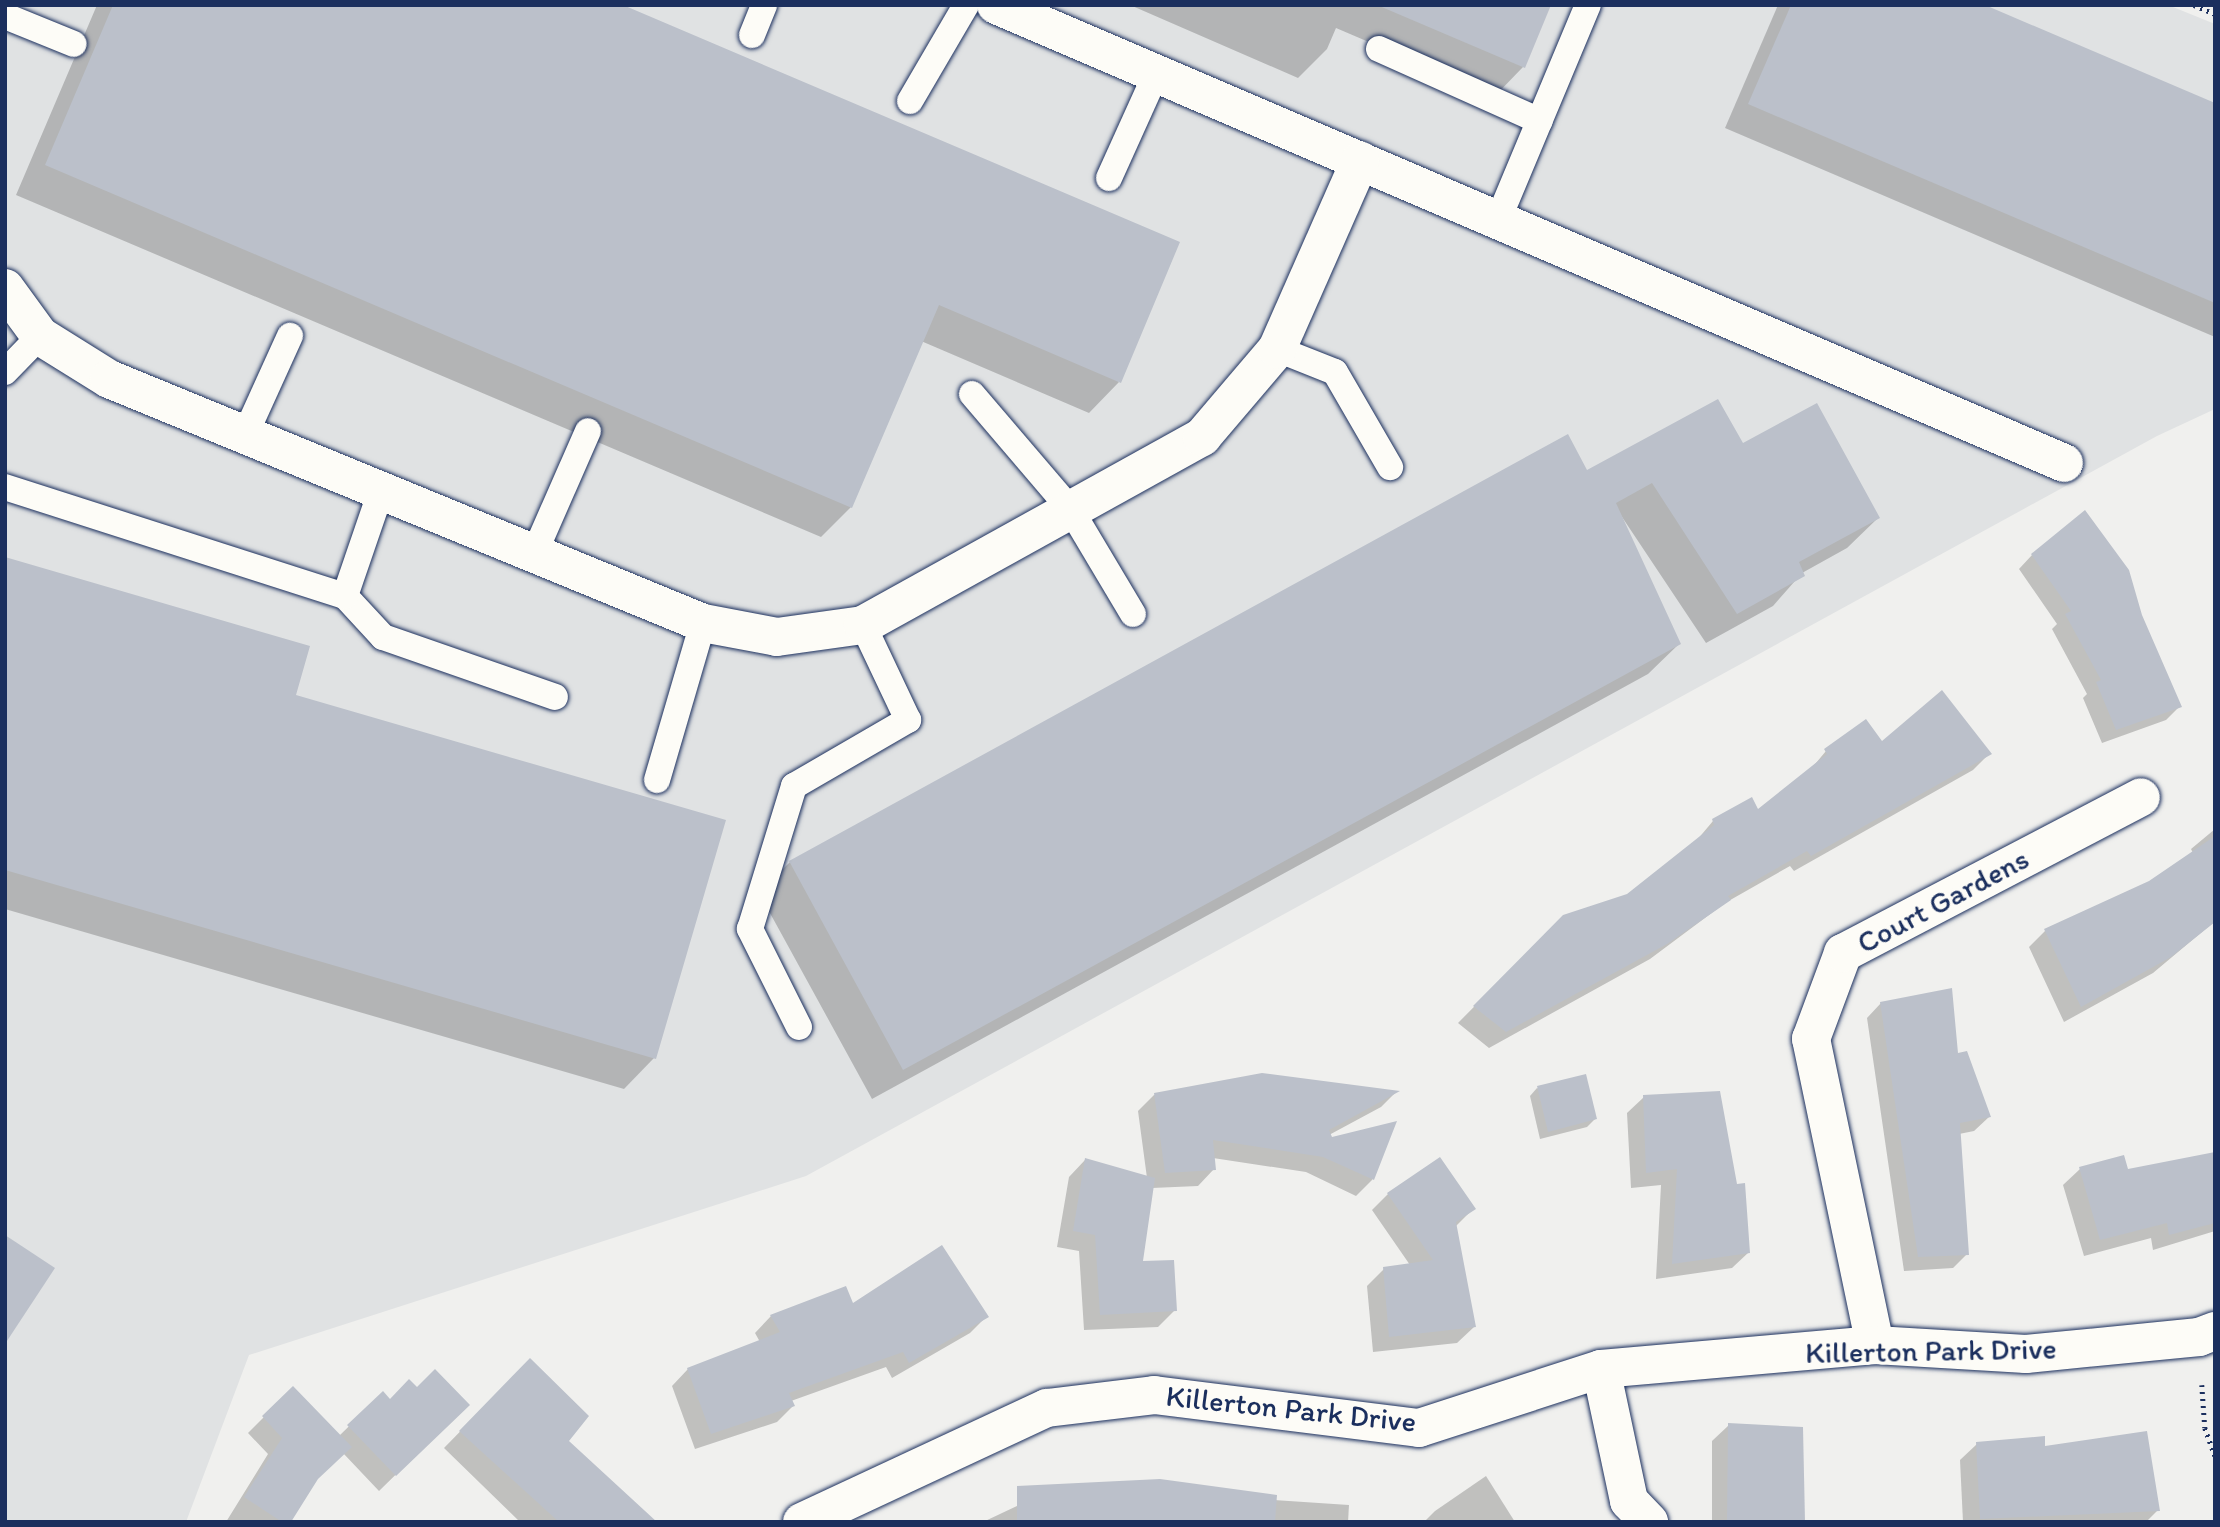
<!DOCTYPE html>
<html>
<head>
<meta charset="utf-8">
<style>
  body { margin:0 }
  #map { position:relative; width:2220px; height:1527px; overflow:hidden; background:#f0f0ee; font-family:Itim,sans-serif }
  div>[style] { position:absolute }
  .built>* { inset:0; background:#e0e2e3 }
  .shadow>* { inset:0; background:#0003 }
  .building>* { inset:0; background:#bbc0ca }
  .path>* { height:4.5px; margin-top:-2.25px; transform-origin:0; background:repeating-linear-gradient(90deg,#1b2f5e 0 2px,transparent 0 7px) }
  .roads { filter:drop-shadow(0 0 2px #1b2f5e) drop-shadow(0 0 2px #1b2f5e) }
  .service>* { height:26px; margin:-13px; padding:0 13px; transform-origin:13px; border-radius:13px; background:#fdfcf7 }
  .minor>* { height:38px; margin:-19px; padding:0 19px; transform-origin:19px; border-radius:19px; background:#fdfcf7 }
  span { translate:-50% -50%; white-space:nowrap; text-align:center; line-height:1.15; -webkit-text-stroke:6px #fdfcf7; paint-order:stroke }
  .street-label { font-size:30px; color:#1b2f5e }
  .frame { position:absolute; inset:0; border:7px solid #1b2f5e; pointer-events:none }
</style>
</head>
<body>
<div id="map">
  <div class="built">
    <i style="clip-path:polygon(5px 5px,2168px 5px,2215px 24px,2215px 409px,2157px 436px,806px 1176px,249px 1355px,186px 1522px,5px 1522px)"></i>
  </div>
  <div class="shadow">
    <i style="clip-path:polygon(97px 5px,618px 5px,1119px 382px,1089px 413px,921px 341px,851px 507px,821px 537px,16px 195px)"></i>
    <i style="clip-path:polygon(1130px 5px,1549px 5px,1523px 67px,1495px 96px,1336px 28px,1327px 49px,1298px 78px)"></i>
    <i style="clip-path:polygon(1778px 5px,1981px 5px,2215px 105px,2215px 337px,1725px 128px)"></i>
    <i style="clip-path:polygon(1742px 446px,1878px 518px,1847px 548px,1802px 573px,1773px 606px,1706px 643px,1618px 511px,1679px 644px,1648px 674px,872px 1099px,759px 893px,790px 862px,1587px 473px)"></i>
    <i style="clip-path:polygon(2032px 555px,2140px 615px,2180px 706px,2166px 720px,2102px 743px,2083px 698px,2087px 694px,2052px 629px,2057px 624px,2019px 569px)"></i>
    <i style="clip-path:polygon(5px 559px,294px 696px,654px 1058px,624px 1089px,5px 909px)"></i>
    <i style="clip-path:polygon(1826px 751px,1989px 754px,1973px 770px,1794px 871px,1790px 866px,1725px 903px,1650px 959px,1489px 1048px,1458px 1023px,1564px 916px,1628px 896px,1697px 840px,1713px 821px,1757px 812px,1811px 769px)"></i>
    <i style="clip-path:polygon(2215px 829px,2215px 921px,2153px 973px,2064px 1022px,2029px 947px,2045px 931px,2149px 882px,2193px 853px,2191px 849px)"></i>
    <i style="clip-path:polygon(1881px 1003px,1956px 1055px,1989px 1117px,1974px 1131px,1959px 1134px,1967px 1254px,1953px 1268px,1904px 1271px,1867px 1018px)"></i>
    <i style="clip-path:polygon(1537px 1088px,1595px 1119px,1587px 1127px,1540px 1139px,1530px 1096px)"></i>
    <i style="clip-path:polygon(1396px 1092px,1381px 1107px,1329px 1135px,1331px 1139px,1394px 1123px,1372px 1180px,1356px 1196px,1306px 1172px,1213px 1158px,1214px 1169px,1198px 1186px,1152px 1188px,1140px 1263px,1175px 1310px,1158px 1327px,1084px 1330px,1079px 1251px,1057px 1247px,1069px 1177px,1085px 1160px,1147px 1178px,1138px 1111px,1154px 1095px)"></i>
    <i style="clip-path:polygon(1644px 1097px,1749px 1252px,1732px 1268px,1656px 1279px,1661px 1185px,1631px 1188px,1627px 1113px)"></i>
    <i style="clip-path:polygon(2215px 1154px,2215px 1231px,2153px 1250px,2151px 1238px,2084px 1256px,2063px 1185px,2080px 1169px,2123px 1157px,2127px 1171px)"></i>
    <i style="clip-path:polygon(1388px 1194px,1473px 1209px,1455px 1227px,1474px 1327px,1457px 1343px,1373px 1352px,1367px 1286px,1384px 1269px,1410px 1265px,1372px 1210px)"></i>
    <i style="clip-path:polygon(852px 1306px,986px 1317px,970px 1333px,892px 1378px,886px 1367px,791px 1401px,793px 1406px,777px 1422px,695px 1449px,672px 1386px,688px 1369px,760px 1342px,755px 1333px,771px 1316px)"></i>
    <i style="clip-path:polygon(530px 1360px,566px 1441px,625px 1522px,520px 1522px,444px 1448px)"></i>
    <i style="clip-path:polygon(293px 1388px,339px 1436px,383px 1393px,390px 1401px,417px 1390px,467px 1405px,379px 1491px,343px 1453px,315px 1480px,289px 1522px,226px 1522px,268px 1454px,248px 1433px)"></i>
    <i style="clip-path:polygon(1729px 1425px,1792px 1522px,1712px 1522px,1712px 1441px)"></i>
    <i style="clip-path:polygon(1977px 1444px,2158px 1510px,2146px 1522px,1963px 1522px,1960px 1460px)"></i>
    <i style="clip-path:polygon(1486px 1476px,1515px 1522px,1424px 1522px,1435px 1511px)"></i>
    <i style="clip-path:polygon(1059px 1486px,1349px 1505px,1348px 1522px,983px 1522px)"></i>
  </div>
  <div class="building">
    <i style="clip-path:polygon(113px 5px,623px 5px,1180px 242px,1121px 383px,939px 305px,852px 508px,45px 165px)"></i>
    <i style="clip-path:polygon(1377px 5px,1551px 5px,1525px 68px)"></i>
    <i style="clip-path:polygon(1791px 5px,1985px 5px,2215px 103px,2215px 303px,1748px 104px)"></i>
    <i style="clip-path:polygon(1718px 399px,1743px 443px,1817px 403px,1880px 518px,1799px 562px,1805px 576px,1737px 614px,1652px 483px,1616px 503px,1681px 644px,903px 1070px,789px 861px,1568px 434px,1587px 470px)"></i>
    <i style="clip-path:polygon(2085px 510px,2129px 570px,2142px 615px,2182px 707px,2116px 730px,2096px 682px,2101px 680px,2065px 614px,2071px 611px,2031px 554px)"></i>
    <i style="clip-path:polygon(5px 557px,310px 646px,296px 695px,726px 820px,656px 1059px,5px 870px)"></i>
    <i style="clip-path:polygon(1942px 690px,1992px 754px,1811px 856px,1807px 851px,1728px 896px,1731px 900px,1667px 944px,1506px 1032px,1473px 1006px,1563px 915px,1627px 894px,1714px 825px,1712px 819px,1752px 797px,1758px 809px,1827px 754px,1824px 749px,1866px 719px,1882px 741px)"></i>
    <i style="clip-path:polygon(2215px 836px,2215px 922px,2171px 957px,2081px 1007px,2044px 929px,2149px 881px)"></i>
    <i style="clip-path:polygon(1952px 988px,1958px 1053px,1967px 1051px,1991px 1117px,1960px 1123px,1969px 1255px,1918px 1257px,1880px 1002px)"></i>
    <i style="clip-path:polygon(1262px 1073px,1400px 1091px,1329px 1130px,1332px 1137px,1397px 1121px,1374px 1180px,1323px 1157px,1213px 1140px,1216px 1170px,1165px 1173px,1154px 1093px)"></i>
    <i style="clip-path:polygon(1586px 1074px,1597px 1119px,1548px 1132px,1537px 1086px)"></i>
    <i style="clip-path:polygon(1720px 1091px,1737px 1184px,1745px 1183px,1750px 1253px,1672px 1264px,1677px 1169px,1646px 1173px,1643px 1095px)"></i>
    <i style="clip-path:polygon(2215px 1152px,2215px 1223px,2169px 1235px,2167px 1223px,2100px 1240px,2079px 1167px,2124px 1155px,2128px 1169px)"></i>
    <i style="clip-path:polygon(1440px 1157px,1476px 1209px,1456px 1222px,1476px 1327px,1389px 1337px,1383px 1267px,1433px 1260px,1387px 1193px)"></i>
    <i style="clip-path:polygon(1085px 1158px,1155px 1178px,1143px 1261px,1174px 1260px,1177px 1311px,1100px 1315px,1095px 1235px,1073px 1231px)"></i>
    <i style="clip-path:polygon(5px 1235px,55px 1268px,5px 1344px)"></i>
    <i style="clip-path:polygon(942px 1245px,989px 1317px,909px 1363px,903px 1352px,789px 1393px,795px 1406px,711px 1434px,687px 1368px,780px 1332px,770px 1315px,846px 1286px,853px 1303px)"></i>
    <i style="clip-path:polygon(530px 1358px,589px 1416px,569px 1441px,657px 1522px,559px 1522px,459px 1431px)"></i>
    <i style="clip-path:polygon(435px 1369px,470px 1405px,396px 1476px,347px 1425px,383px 1391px,390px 1399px,409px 1379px,417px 1387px)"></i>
    <i style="clip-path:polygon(293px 1386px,352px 1447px,318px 1479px,291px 1522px,282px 1522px,244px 1497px,282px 1438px,262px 1416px)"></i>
    <i style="clip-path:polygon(1728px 1423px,1803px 1427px,1805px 1522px,1727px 1522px)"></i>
    <i style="clip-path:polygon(2147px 1431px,2160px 1511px,1980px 1519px,1976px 1442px,2045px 1436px,2045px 1446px)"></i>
    <i style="clip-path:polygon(1160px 1479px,1277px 1495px,1275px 1522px,1017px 1522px,1017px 1486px)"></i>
  </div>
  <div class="path">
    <i style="left:2194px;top:5px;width:23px;rotate:23deg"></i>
    <i style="left:2202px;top:1385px;width:43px;rotate:86deg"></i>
    <i style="left:2205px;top:1428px;width:30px;rotate:70deg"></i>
  </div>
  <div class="roads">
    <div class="service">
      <i style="left:5px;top:16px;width:74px;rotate:22.1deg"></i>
      <i style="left:752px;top:35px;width:32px;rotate:-68deg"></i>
      <i style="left:1379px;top:49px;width:176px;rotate:24.1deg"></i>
      <i style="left:910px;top:101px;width:111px;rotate:-59.7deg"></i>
      <i style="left:1109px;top:178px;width:114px;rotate:-65.7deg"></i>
      <i style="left:1498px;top:220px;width:233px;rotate:-67.3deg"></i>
      <i style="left:1277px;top:349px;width:62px;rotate:21.6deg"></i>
      <i style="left:1335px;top:372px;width:110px;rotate:59.9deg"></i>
      <i style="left:5px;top:372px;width:50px;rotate:-45.8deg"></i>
      <i style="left:972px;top:394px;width:153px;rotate:49.5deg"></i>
      <i style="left:1071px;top:510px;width:121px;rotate:59.2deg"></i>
      <i style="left:245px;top:435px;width:109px;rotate:-65.6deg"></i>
      <i style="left:5px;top:487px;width:357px;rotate:17.8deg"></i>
      <i style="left:345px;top:596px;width:56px;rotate:47.2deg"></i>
      <i style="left:383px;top:637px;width:182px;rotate:19.2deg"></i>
      <i style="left:534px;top:554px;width:134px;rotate:-66.3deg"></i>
      <i style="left:345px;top:596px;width:111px;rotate:-71.1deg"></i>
      <i style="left:657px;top:780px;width:164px;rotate:-73.7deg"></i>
      <i style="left:799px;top:1027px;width:110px;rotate:-116.6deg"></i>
      <i style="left:750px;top:929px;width:150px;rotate:-72.9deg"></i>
      <i style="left:794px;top:786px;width:132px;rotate:-30.1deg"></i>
      <i style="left:908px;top:720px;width:105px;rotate:-115.3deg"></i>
    </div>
    <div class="minor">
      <i style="left:996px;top:5px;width:1162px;rotate:23.21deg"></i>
      <i style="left:5px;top:288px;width:59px;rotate:53.9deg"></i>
      <i style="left:40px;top:336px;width:81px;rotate:31.9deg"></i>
      <i style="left:109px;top:379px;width:642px;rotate:22.33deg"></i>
      <i style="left:703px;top:623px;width:75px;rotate:10.7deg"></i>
      <i style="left:777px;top:637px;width:87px;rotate:-7.9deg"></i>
      <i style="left:863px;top:625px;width:388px;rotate:-29deg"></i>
      <i style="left:1202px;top:437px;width:116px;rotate:-49.6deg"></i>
      <i style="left:1277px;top:349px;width:206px;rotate:-66.2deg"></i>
      <i style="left:1875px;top:1345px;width:313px;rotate:-101.8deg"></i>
      <i style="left:1811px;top:1039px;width:92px;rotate:-69.6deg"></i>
      <i style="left:1843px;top:953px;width:336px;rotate:-27.6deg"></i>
      <i style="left:1601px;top:1369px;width:135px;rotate:78deg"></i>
      <i style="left:1629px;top:1501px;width:29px;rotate:46deg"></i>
      <i style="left:802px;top:1522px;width:270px;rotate:-25deg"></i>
      <i style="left:1047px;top:1408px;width:108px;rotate:-6.9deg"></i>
      <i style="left:1154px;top:1395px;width:267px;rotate:7.1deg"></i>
      <i style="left:1419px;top:1428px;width:191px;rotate:-18deg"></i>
      <i style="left:1601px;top:1369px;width:275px;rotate:-5deg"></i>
      <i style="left:1875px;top:1345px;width:151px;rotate:3.4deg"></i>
      <i style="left:2026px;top:1354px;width:174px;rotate:-5.6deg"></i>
      <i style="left:2199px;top:1337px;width:17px;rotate:-21deg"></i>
    </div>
  </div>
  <div class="street-label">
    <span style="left:1943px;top:901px;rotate:-28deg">Court Gardens</span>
    <span style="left:1931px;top:1351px;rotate:-1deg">Killerton Park Drive</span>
    <span style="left:1291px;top:1409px;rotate:6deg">Killerton Park Drive</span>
  </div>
  <div class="frame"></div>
</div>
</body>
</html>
